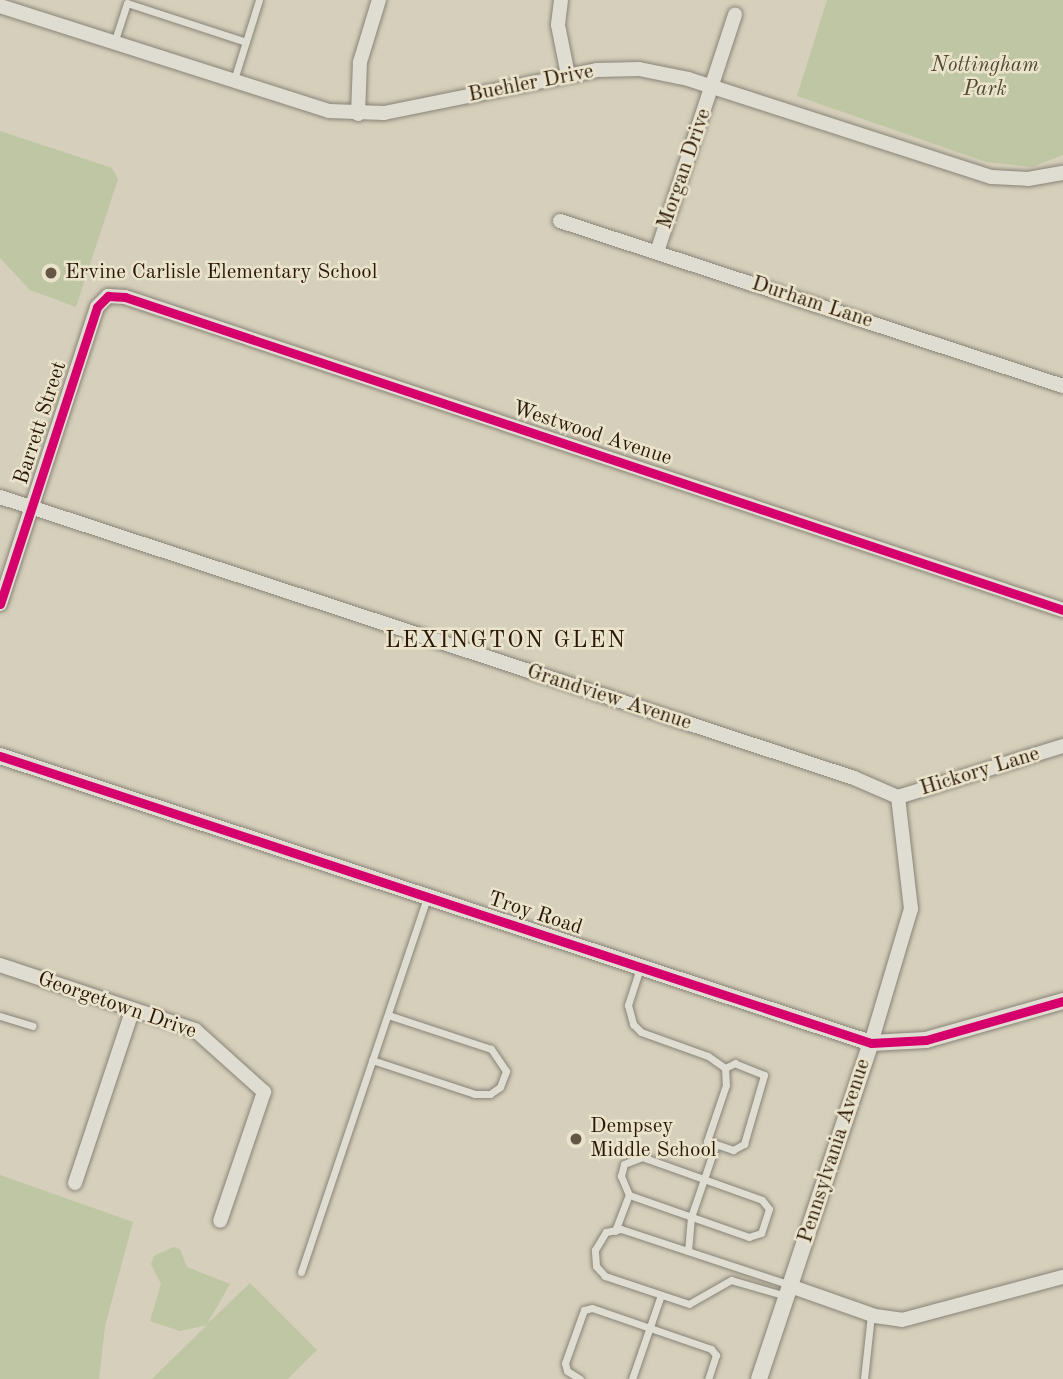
<!DOCTYPE html>
<html>
<head>
<meta charset="utf-8">
<style>
  body { margin:0 }
  #map { position:relative; width:1063px; height:1379px; overflow:hidden; background:#d5cfbb; font-family:"Old Standard TT",serif }
  div>[style] { position:absolute }
  .green>* { inset:0; background:#bec6a3 }
  .roads { filter:drop-shadow(0 0 2px #898376) drop-shadow(0 0 2px #898376) }
  .service>* { height:7px; margin:-3.5px; padding:0 3.5px; transform-origin:3.5px; border-radius:3.5px; background:#dfdcd2 }
  .minor>* { height:14px; margin:-7px; padding:0 7px; transform-origin:7px; border-radius:7px; background:#dfdcd2 }
  .tertiary>* { height:16px; margin:-8px; padding:0 8px; transform-origin:8px; border-radius:8px; background:#dfdcd2 }
  .cycleway>* { height:9px; margin:-4.5px; padding:0 4.5px; transform-origin:4.5px; border-radius:4.5px; background:#d6006c }
  .dots>* { width:19px; height:19px; translate:-50% -50%; box-sizing:border-box; border:4px solid #ebe4cc; border-radius:50% }
  span { translate:-50% -50%; white-space:nowrap; text-align:center; line-height:1.15; -webkit-text-stroke:5px #ebe4cc; paint-order:stroke }
  .park-label { font-size:21px; color:#51482f; font-style:italic }
  .street-label { font-size:21px; color:#2a1606 }
  .poi-label { font-size:21px; color:#2a1606 }
  .left { translate:0 -50%; text-align:left }
  .neighbourhood-label { font-size:23px; color:#2a1606; letter-spacing:2px }
</style>
</head>
<body>
<div id="map">
  <div class="green">
    <i style="clip-path:polygon(827px 0,1063px 0,1063px 155px,1032px 167px,986px 162px,797px 96px)"></i>
    <i style="clip-path:polygon(0 131px,112px 168px,118px 179px,76px 307px,30px 290px,0 258px)"></i>
    <i style="clip-path:polygon(0 1175px,133px 1222px,105px 1326px,99px 1379px,0 1379px)"></i>
    <i style="clip-path:polygon(173px 1247px,180px 1249px,187px 1267px,230px 1284px,207px 1324px,250px 1283px,317px 1350px,288px 1379px,152px 1379px,207px 1325px,180px 1331px,150px 1321px,161px 1284px,151px 1264px,154px 1256px)"></i>
  </div>
  <div class="roads">
    <div class="service">
      <i style="left:114px;top:43px;width:42px;rotate:-72deg"></i>
      <i style="left:127px;top:3px;width:125px;rotate:18.1deg"></i>
      <i style="left:233px;top:83px;width:87px;rotate:-72.6deg"></i>
      <i style="left:640px;top:968px;width:39px;rotate:108deg"></i>
      <i style="left:628px;top:1005px;width:20px;rotate:75deg"></i>
      <i style="left:633px;top:1024px;width:11px;rotate:45deg"></i>
      <i style="left:641px;top:1032px;width:71px;rotate:19.7deg"></i>
      <i style="left:708px;top:1056px;width:21px;rotate:35deg"></i>
      <i style="left:725px;top:1068px;width:17px;rotate:87deg"></i>
      <i style="left:726px;top:1085px;width:59px;rotate:108.7deg"></i>
      <i style="left:707px;top:1141px;width:28px;rotate:19deg"></i>
      <i style="left:733px;top:1150px;width:13px;rotate:-29deg"></i>
      <i style="left:744px;top:1144px;width:72px;rotate:-73.8deg"></i>
      <i style="left:764px;top:1075px;width:31px;rotate:-158deg"></i>
      <i style="left:735px;top:1063px;width:11px;rotate:153deg"></i>
      <i style="left:0;top:1016px;width:34px;rotate:17deg"></i>
      <i style="left:372px;top:1060px;width:108px;rotate:18.3deg"></i>
      <i style="left:475px;top:1094px;width:15px"></i>
      <i style="left:490px;top:1094px;width:12px;rotate:-35deg"></i>
      <i style="left:500px;top:1087px;width:17px;rotate:-69deg"></i>
      <i style="left:506px;top:1071px;width:27px;rotate:-124deg"></i>
      <i style="left:491px;top:1049px;width:108px;rotate:-161.7deg"></i>
      <i style="left:642px;top:1157px;width:127px;rotate:19.7deg"></i>
      <i style="left:762px;top:1200px;width:11px;rotate:52deg"></i>
      <i style="left:769px;top:1209px;width:25px;rotate:108deg"></i>
      <i style="left:761px;top:1233px;width:13px;rotate:162deg"></i>
      <i style="left:749px;top:1237px;width:127px;rotate:-160.7deg"></i>
      <i style="left:629px;top:1195px;width:21px;rotate:-113deg"></i>
      <i style="left:621px;top:1176px;width:12px;rotate:-76deg"></i>
      <i style="left:624px;top:1164px;width:19px;rotate:-21deg"></i>
      <i style="left:615px;top:1231px;width:39px;rotate:-69deg"></i>
      <i style="left:688px;top:1251px;width:34px;rotate:-85deg"></i>
      <i style="left:691px;top:1217px;width:77px;rotate:-71.1deg"></i>
      <i style="left:301px;top:1272px;width:396px;rotate:-71.4deg"></i>
      <i style="left:786px;top:1296px;width:57px;rotate:-163.8deg"></i>
      <i style="left:731px;top:1280px;width:48px;rotate:150.3deg"></i>
      <i style="left:689px;top:1304px;width:89px;rotate:-161.6deg"></i>
      <i style="left:605px;top:1276px;width:13px;rotate:-132deg"></i>
      <i style="left:596px;top:1266px;width:16px;rotate:-94deg"></i>
      <i style="left:595px;top:1250px;width:21px;rotate:-59deg"></i>
      <i style="left:606px;top:1232px;width:15px;rotate:-11deg"></i>
      <i style="left:621px;top:1229px;width:178px;rotate:18.3deg"></i>
      <i style="left:580px;top:1379px;width:15px;rotate:-148deg"></i>
      <i style="left:567px;top:1371px;width:8px;rotate:-104deg"></i>
      <i style="left:565px;top:1363px;width:56px;rotate:-70.3deg"></i>
      <i style="left:584px;top:1310px;width:8px;rotate:-14deg"></i>
      <i style="left:592px;top:1308px;width:126px;rotate:19deg"></i>
      <i style="left:711px;top:1349px;width:8px;rotate:50deg"></i>
      <i style="left:716px;top:1355px;width:25px;rotate:108deg"></i>
      <i style="left:632px;top:1379px;width:89px;rotate:-71deg"></i>
      <i style="left:864px;top:1379px;width:64px;rotate:-83.8deg"></i>
    </div>
    <div class="minor">
      <i style="left:561px;top:0;width:25px;rotate:97deg"></i>
      <i style="left:558px;top:25px;width:51px;rotate:78.7deg"></i>
      <i style="left:0;top:6px;width:345px;rotate:17.7deg"></i>
      <i style="left:329px;top:111px;width:55px;rotate:2.1deg"></i>
      <i style="left:384px;top:113px;width:217px;rotate:-11.4deg"></i>
      <i style="left:597px;top:70px;width:42px;rotate:-1.4deg"></i>
      <i style="left:639px;top:69px;width:50px;rotate:11.5deg"></i>
      <i style="left:688px;top:79px;width:319px;rotate:17.9deg"></i>
      <i style="left:992px;top:177px;width:36px;rotate:3deg"></i>
      <i style="left:1028px;top:179px;width:36px;rotate:-10deg"></i>
      <i style="left:358px;top:114px;width:52px;rotate:-87.8deg"></i>
      <i style="left:360px;top:62px;width:65px;rotate:-73deg"></i>
      <i style="left:560px;top:221px;width:529px;rotate:18.16deg"></i>
      <i style="left:657px;top:252px;width:250px;rotate:-71.8deg"></i>
      <i style="left:0;top:497px;width:899px;rotate:18.21deg"></i>
      <i style="left:854px;top:778px;width:48px;rotate:23.4deg"></i>
      <i style="left:0;top:604px;width:312px;rotate:-71.9deg"></i>
      <i style="left:97px;top:307px;width:16px;rotate:-45deg"></i>
      <i style="left:108px;top:296px;width:17px;rotate:3deg"></i>
      <i style="left:125px;top:297px;width:989px;rotate:18.45deg"></i>
      <i style="left:898px;top:797px;width:173px;rotate:-17.2deg"></i>
      <i style="left:0;top:965px;width:206px;rotate:18.4deg"></i>
      <i style="left:195px;top:1030px;width:93px;rotate:41.9deg"></i>
      <i style="left:264px;top:1092px;width:136px;rotate:108.8deg"></i>
      <i style="left:871px;top:1043px;width:140px;rotate:-73.4deg"></i>
      <i style="left:911px;top:909px;width:113px;rotate:-96.6deg"></i>
      <i style="left:75px;top:1183px;width:183px;rotate:-71.6deg"></i>
      <i style="left:790px;top:1286px;width:90px;rotate:19.4deg"></i>
      <i style="left:875px;top:1316px;width:27px;rotate:8deg"></i>
      <i style="left:902px;top:1320px;width:167px;rotate:-15deg"></i>
    </div>
    <div class="tertiary">
      <i style="left:0;top:756px;width:917px;rotate:18.24deg"></i>
      <i style="left:871px;top:1043px;width:55px;rotate:-3.1deg"></i>
      <i style="left:926px;top:1040px;width:142px;rotate:-15.9deg"></i>
      <i style="left:759px;top:1379px;width:354px;rotate:-71.6deg"></i>
    </div>
  </div>
  <div class="cycleway">
    <i style="left:0;top:604px;width:312px;rotate:-71.9deg"></i>
    <i style="left:97px;top:307px;width:16px;rotate:-45deg"></i>
    <i style="left:108px;top:296px;width:17px;rotate:3deg"></i>
    <i style="left:125px;top:297px;width:989px;rotate:18.45deg"></i>
    <i style="left:0;top:756px;width:917px;rotate:18.24deg"></i>
    <i style="left:871px;top:1043px;width:55px;rotate:-3.1deg"></i>
    <i style="left:926px;top:1040px;width:142px;rotate:-15.9deg"></i>
  </div>
  <div class="dots">
    <i style="left:51px;top:273px;background:#665745"></i>
    <i style="left:576px;top:1139px;background:#665745"></i>
  </div>
  <div class="park-label">
    <span style="left:985px;top:78px">Nottingham<br>Park</span>
  </div>
  <div class="street-label">
    <span style="left:531px;top:84px;rotate:-11deg">Buehler Drive</span>
    <span style="left:685px;top:169px;rotate:-71deg">Morgan Drive</span>
    <span style="left:812px;top:303px;rotate:18deg">Durham Lane</span>
    <span style="left:41px;top:423px;rotate:-72deg">Barrett Street</span>
    <span style="left:592px;top:434px;rotate:18deg">Westwood Avenue</span>
    <span style="left:609px;top:698px;rotate:18deg">Grandview Avenue</span>
    <span style="left:980px;top:772px;rotate:-17deg">Hickory Lane</span>
    <span style="left:535px;top:914px;rotate:18deg">Troy Road</span>
    <span style="left:117px;top:1006px;rotate:19deg">Georgetown Drive</span>
    <span style="left:835px;top:1151px;rotate:-72deg">Pennsylvania Avenue</span>
  </div>
  <div class="poi-label">
    <span class="left" style="left:65px;top:273px">Ervine Carlisle Elementary School</span>
    <span class="left" style="left:590px;top:1139px">Dempsey<br>Middle School</span>
  </div>
  <div class="neighbourhood-label">
    <span style="left:506px;top:641px">LEXINGTON GLEN</span>
  </div>
</div>
</body>
</html>
